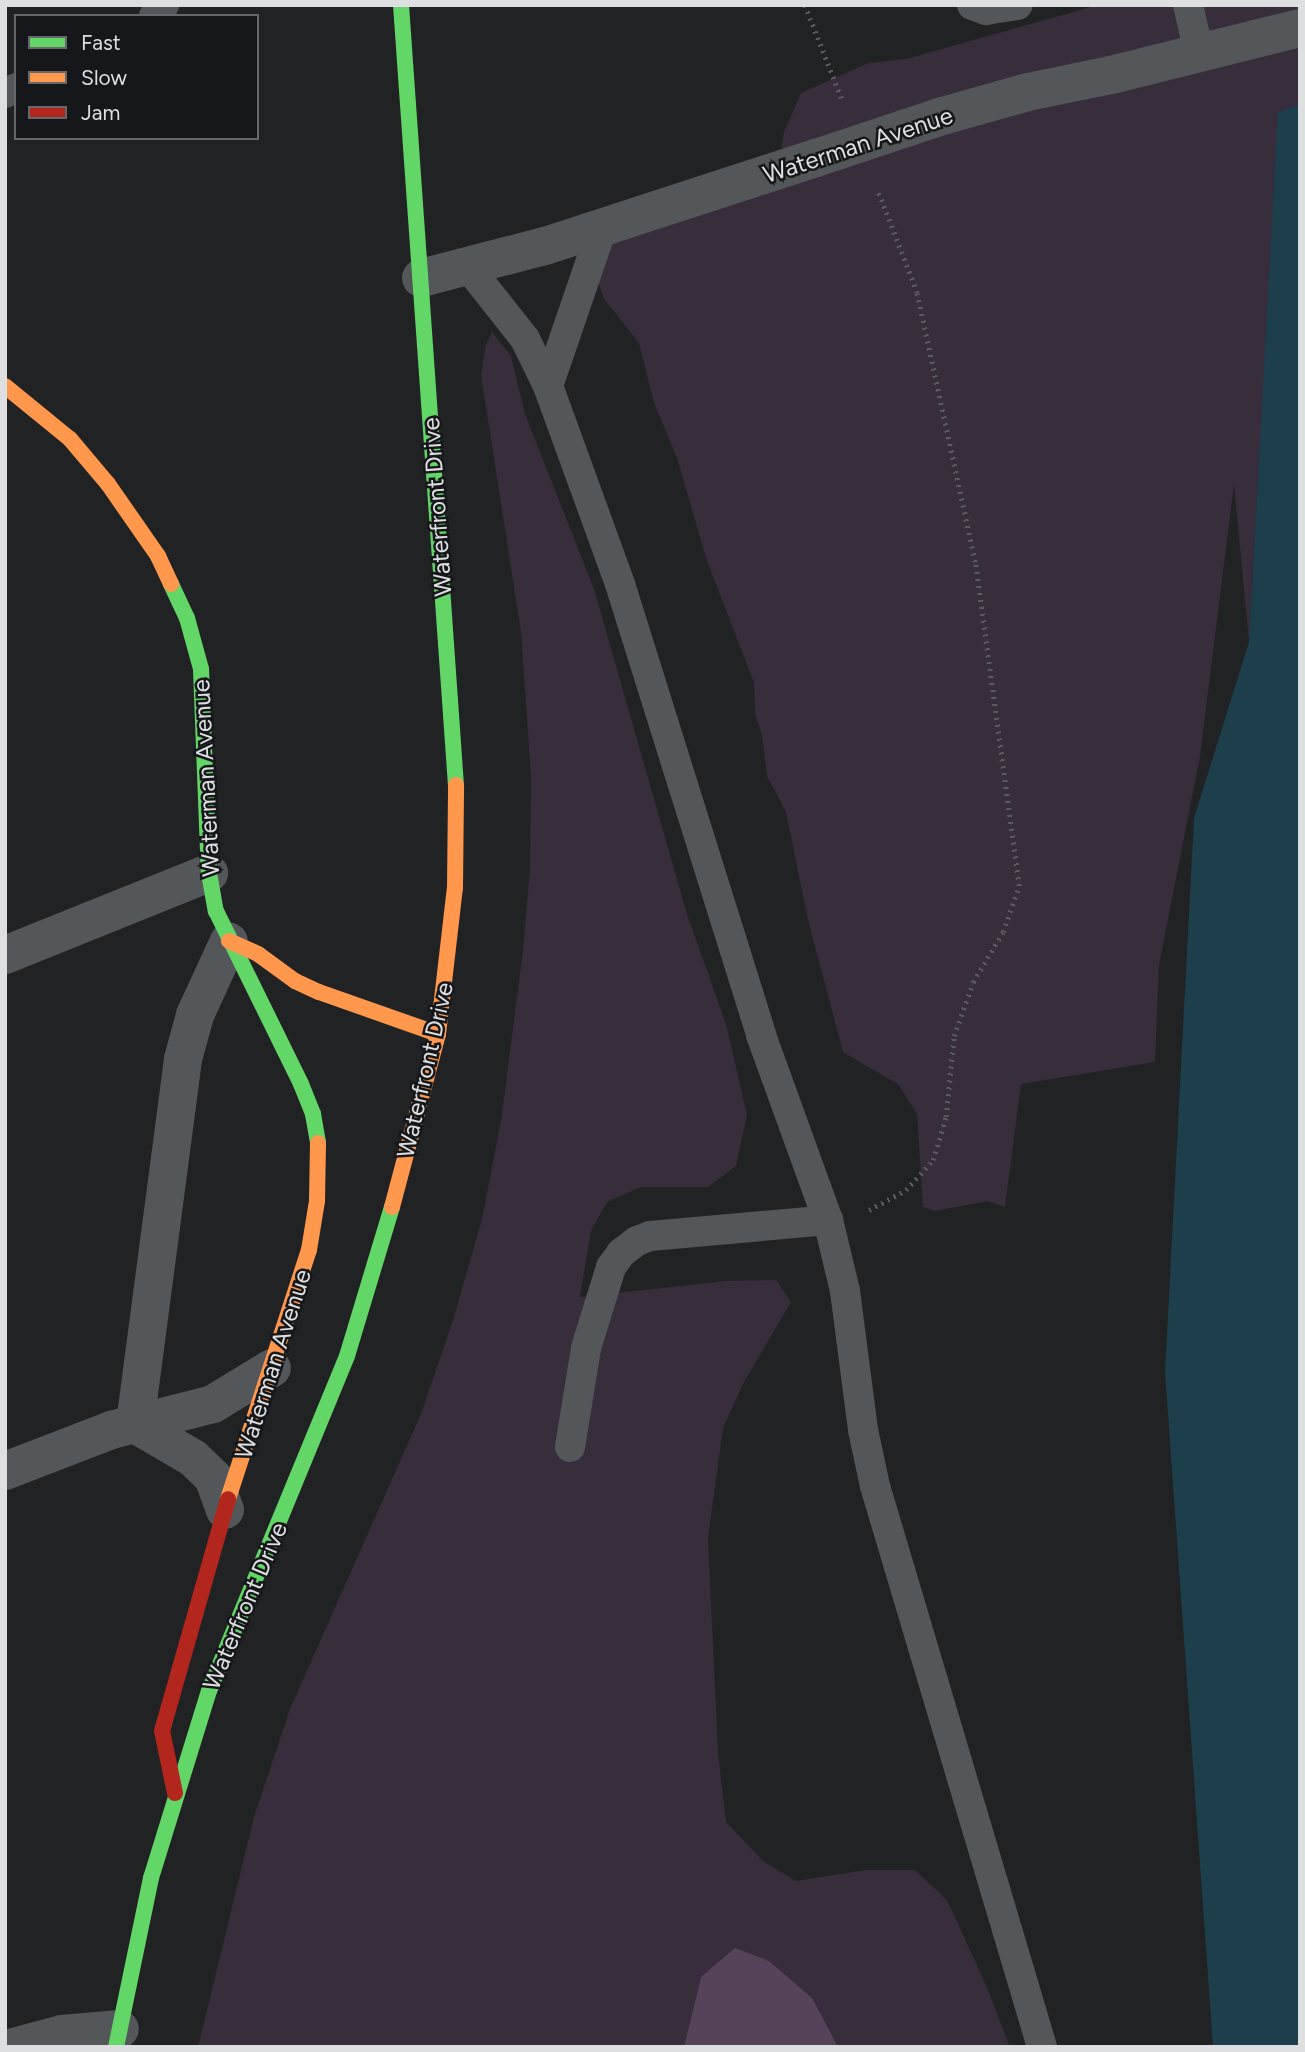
<!DOCTYPE html>
<html>
<head>
<meta charset="utf-8">
<style>
  body { margin:0 }
  #map { position:relative; width:1305px; height:2052px; overflow:hidden; background:#212223; font-family:Figtree,sans-serif }
  div>[style] { position:absolute }
  .green>* { inset:0; background:#382d3b }
  .forest>* { inset:0; background:#554459 }
  .water>* { inset:0; background:#1d3f4b }
  .path>* { height:4.5px; margin-top:-2.25px; transform-origin:0; background:repeating-linear-gradient(90deg,#595b5e 0 2px,transparent 0 7px) }
  .lane>* { height:30px; margin:-15px; padding:0 15px; transform-origin:15px; border-radius:15px; background:#53575a }
  .street>* { height:38px; margin:-19px; padding:0 19px; transform-origin:19px; border-radius:19px; background:#53575a }
  .fast>* { height:16px; margin:-8px; padding:0 8px; transform-origin:8px; border-radius:8px; background:#63d668 }
  .slow>* { height:16px; margin:-8px; padding:0 8px; transform-origin:8px; border-radius:8px; background:#ff974d }
  .jam>* { height:16px; margin:-8px; padding:0 8px; transform-origin:8px; border-radius:8px; background:#b3261e }
  .street-bridge>* { height:38px; margin:-19px; padding:0 19px; transform-origin:19px; border-radius:19px; background:#53575a }
  span { translate:-50% -50%; white-space:nowrap; text-align:center; line-height:1.15; -webkit-text-stroke:5px #16171a; paint-order:stroke }
  .street-label { font-size:24px; color:#dedfe1 }
  .frame { position:absolute; inset:0; border:7px solid #dedfe1; pointer-events:none }
  .legend { position:absolute; left:14px; top:14px; width:245px; height:126px; box-sizing:border-box; background:#16171a; border:2px solid #66676a; margin:0; padding:9px 12px; list-style:none; font-size:21px; color:#dedfe1 }
  .legend li { display:flex; align-items:center; gap:14px; height:35px }
  .legend b { width:35px; border:2px solid #66676a }
</style>
</head>
<body>
<div id="map">
  <div class="green">
    <i style="clip-path:polygon(1098px 5px,1300px 5px,1300px 106px,1264px 380px,1249px 642px,1234px 484px,1200px 756px,1159px 965px,1155px 1062px,1021px 1084px,1005px 1207px,988px 1201px,935px 1211px,923px 1207px,917px 1114px,899px 1085px,843px 1052px,808px 920px,786px 812px,767px 776px,762px 735px,755px 714px,754px 683px,706px 558px,677px 458px,654px 403px,639px 343px,604px 299px,576px 218px,780px 157px,784px 132px,801px 93px,868px 63px,906px 59px)"></i>
    <i style="clip-path:polygon(492px 332px,511px 356px,525px 414px,594px 589px,687px 914px,726px 1024px,747px 1115px,736px 1166px,708px 1187px,641px 1187px,607px 1202px,591px 1231px,580px 1297px,726px 1281px,776px 1280px,791px 1302px,744px 1382px,723px 1428px,708px 1538px,718px 1752px,726px 1822px,763px 1861px,796px 1881px,865px 1870px,915px 1870px,947px 1900px,986px 1985px,1010px 2047px,838px 2047px,813px 1998px,701px 1977px,684px 2047px,198px 2047px,254px 1817px,290px 1709px,421px 1414px,454px 1317px,482px 1219px,501px 1121px,523px 951px,530px 868px,531px 775px,521px 632px,481px 375px,486px 344px)"></i>
  </div>
  <div class="forest">
    <i style="clip-path:polygon(735px 1948px,769px 1961px,813px 1999px,838px 2047px,684px 2047px,701px 1977px)"></i>
  </div>
  <div class="water">
    <i style="clip-path:polygon(1300px 104px,1300px 2047px,1213px 2047px,1165px 1372px,1194px 818px,1249px 642px,1278px 112px)"></i>
  </div>
  <div class="path">
    <i style="left:805px;top:5px;width:101px;rotate:68.5deg"></i>
    <i style="left:869px;top:1210px;width:42px;rotate:-28.4deg"></i>
    <i style="left:906px;top:1190px;width:40px;rotate:-48deg"></i>
    <i style="left:933px;top:1160px;width:45px;rotate:-73.2deg"></i>
    <i style="left:946px;top:1117px;width:81px;rotate:-84.4deg"></i>
    <i style="left:954px;top:1036px;width:57px;rotate:-70.6deg"></i>
    <i style="left:973px;top:982px;width:58px;rotate:-59deg"></i>
    <i style="left:1003px;top:932px;width:49px;rotate:-70.8deg"></i>
    <i style="left:1019px;top:886px;width:327px;rotate:-97.7deg"></i>
    <i style="left:975px;top:562px;width:275px;rotate:-102.2deg"></i>
    <i style="left:917px;top:293px;width:111px;rotate:-111deg"></i>
  </div>
  <div class="lane">
    <i style="left:972px;top:5px;width:15px;rotate:20deg"></i>
    <i style="left:986px;top:10px;width:32px;rotate:-9deg"></i>
    <i style="left:1188px;top:5px;width:49px;rotate:77.1deg"></i>
    <i style="left:154px;top:16px;width:15px;rotate:-48deg"></i>
    <i style="left:5px;top:93px;width:12px;rotate:-24deg"></i>
    <i style="left:469px;top:268px;width:90px;rotate:51.7deg"></i>
    <i style="left:525px;top:339px;width:52px;rotate:63.9deg"></i>
    <i style="left:548px;top:386px;width:211px;rotate:70deg"></i>
    <i style="left:620px;top:584px;width:473px;rotate:72.6deg"></i>
    <i style="left:761px;top:1035px;width:197px;rotate:70.1deg"></i>
    <i style="left:828px;top:1220px;width:73px;rotate:76.5deg"></i>
    <i style="left:845px;top:1291px;width:140px;rotate:82.6deg"></i>
    <i style="left:863px;top:1430px;width:57px;rotate:77.9deg"></i>
    <i style="left:875px;top:1486px;width:585px;rotate:73.42deg"></i>
    <i style="left:548px;top:386px;width:167px;rotate:-71.1deg"></i>
    <i style="left:570px;top:1447px;width:100px;rotate:-80.8deg"></i>
    <i style="left:586px;top:1348px;width:85px;rotate:-72.8deg"></i>
    <i style="left:611px;top:1267px;width:17px;rotate:-54deg"></i>
    <i style="left:621px;top:1253px;width:20px;rotate:-37deg"></i>
    <i style="left:637px;top:1241px;width:14px;rotate:-21deg"></i>
    <i style="left:650px;top:1236px;width:179px;rotate:-5.1deg"></i>
  </div>
  <div class="street">
    <i style="left:939px;top:117px;width:92px;rotate:-15.7deg"></i>
    <i style="left:1028px;top:92px;width:85px;rotate:-11.6deg"></i>
    <i style="left:1111px;top:75px;width:195px;rotate:-14deg"></i>
    <i style="left:421px;top:278px;width:128px;rotate:-14.5deg"></i>
    <i style="left:545px;top:246px;width:285px;rotate:-18deg"></i>
    <i style="left:5px;top:955px;width:220px;rotate:-21.9deg"></i>
    <i style="left:135px;top:1424px;width:368px;rotate:-82.5deg"></i>
    <i style="left:183px;top:1059px;width:46px;rotate:-74.7deg"></i>
    <i style="left:195px;top:1015px;width:81px;rotate:-65.3deg"></i>
    <i style="left:135px;top:1424px;width:67px;rotate:30.4deg"></i>
    <i style="left:193px;top:1458px;width:28px;rotate:44deg"></i>
    <i style="left:213px;top:1477px;width:35px;rotate:70deg"></i>
    <i style="left:5px;top:1471px;width:114px;rotate:-21.1deg"></i>
    <i style="left:111px;top:1430px;width:105px;rotate:-14.3deg"></i>
    <i style="left:213px;top:1404px;width:69px;rotate:-31.4deg"></i>
    <i style="left:13px;top:2047px;width:51px;rotate:-14.9deg"></i>
    <i style="left:62px;top:2034px;width:58px;rotate:-4.9deg"></i>
  </div>
  <div class="fast">
    <i style="left:401px;top:5px;width:782px;rotate:85.97deg"></i>
    <i style="left:171px;top:584px;width:38px;rotate:65deg"></i>
    <i style="left:187px;top:618px;width:53px;rotate:74.6deg"></i>
    <i style="left:201px;top:669px;width:204px;rotate:87.8deg"></i>
    <i style="left:209px;top:873px;width:39px;rotate:80deg"></i>
    <i style="left:216px;top:911px;width:193px;rotate:63.8deg"></i>
    <i style="left:301px;top:1084px;width:32px;rotate:68deg"></i>
    <i style="left:313px;top:1114px;width:29px;rotate:80deg"></i>
    <i style="left:116px;top:2047px;width:173px;rotate:-78.3deg"></i>
    <i style="left:151px;top:1878px;width:196px;rotate:-72.8deg"></i>
    <i style="left:209px;top:1691px;width:362px;rotate:-67.6deg"></i>
    <i style="left:347px;top:1356px;width:156px;rotate:-73.2deg"></i>
  </div>
  <div class="slow">
    <i style="left:5px;top:386px;width:84px;rotate:39.2deg"></i>
    <i style="left:70px;top:439px;width:59px;rotate:49.8deg"></i>
    <i style="left:108px;top:484px;width:88px;rotate:55.2deg"></i>
    <i style="left:158px;top:556px;width:31px;rotate:65deg"></i>
    <i style="left:229px;top:941px;width:32px;rotate:24deg"></i>
    <i style="left:258px;top:954px;width:46px;rotate:36.1deg"></i>
    <i style="left:295px;top:981px;width:26px;rotate:25deg"></i>
    <i style="left:319px;top:992px;width:126px;rotate:19.4deg"></i>
    <i style="left:392px;top:1207px;width:179px;rotate:-75.1deg"></i>
    <i style="left:438px;top:1034px;width:147px;rotate:-83.4deg"></i>
    <i style="left:455px;top:888px;width:103px;rotate:-89.4deg"></i>
    <i style="left:228px;top:1499px;width:262px;rotate:-72deg"></i>
    <i style="left:309px;top:1250px;width:50px;rotate:-80.7deg"></i>
    <i style="left:317px;top:1201px;width:58px;rotate:-89deg"></i>
  </div>
  <div class="jam">
    <i style="left:175px;top:1793px;width:63px;rotate:-101.8deg"></i>
    <i style="left:162px;top:1731px;width:241px;rotate:-74.1deg"></i>
  </div>
  <div class="street-bridge">
    <i style="left:816px;top:158px;width:130px;rotate:-18.4deg"></i>
  </div>
  <div class="street-label">
    <span style="left:858px;top:145px;rotate:-18deg">Waterman Avenue</span>
    <span style="left:437px;top:507px;rotate:-94deg">Waterfront Drive</span>
    <span style="left:206px;top:778px;rotate:-93deg">Waterman Avenue</span>
    <span style="left:425px;top:1070px;rotate:-77deg">Waterfront Drive</span>
    <span style="left:273px;top:1364px;rotate:-72deg">Waterman Avenue</span>
    <span style="left:245px;top:1606px;rotate:-67deg">Waterfront Drive</span>
  </div>
  <div class="frame"></div>
  <ul class="legend">
  <li><b style="height:9px;background:#63d668"></b>Fast</li>
  <li><b style="height:9px;background:#ff974d"></b>Slow</li>
  <li><b style="height:9px;background:#b3261e"></b>Jam</li>
  </ul>
</div>
</body>
</html>
